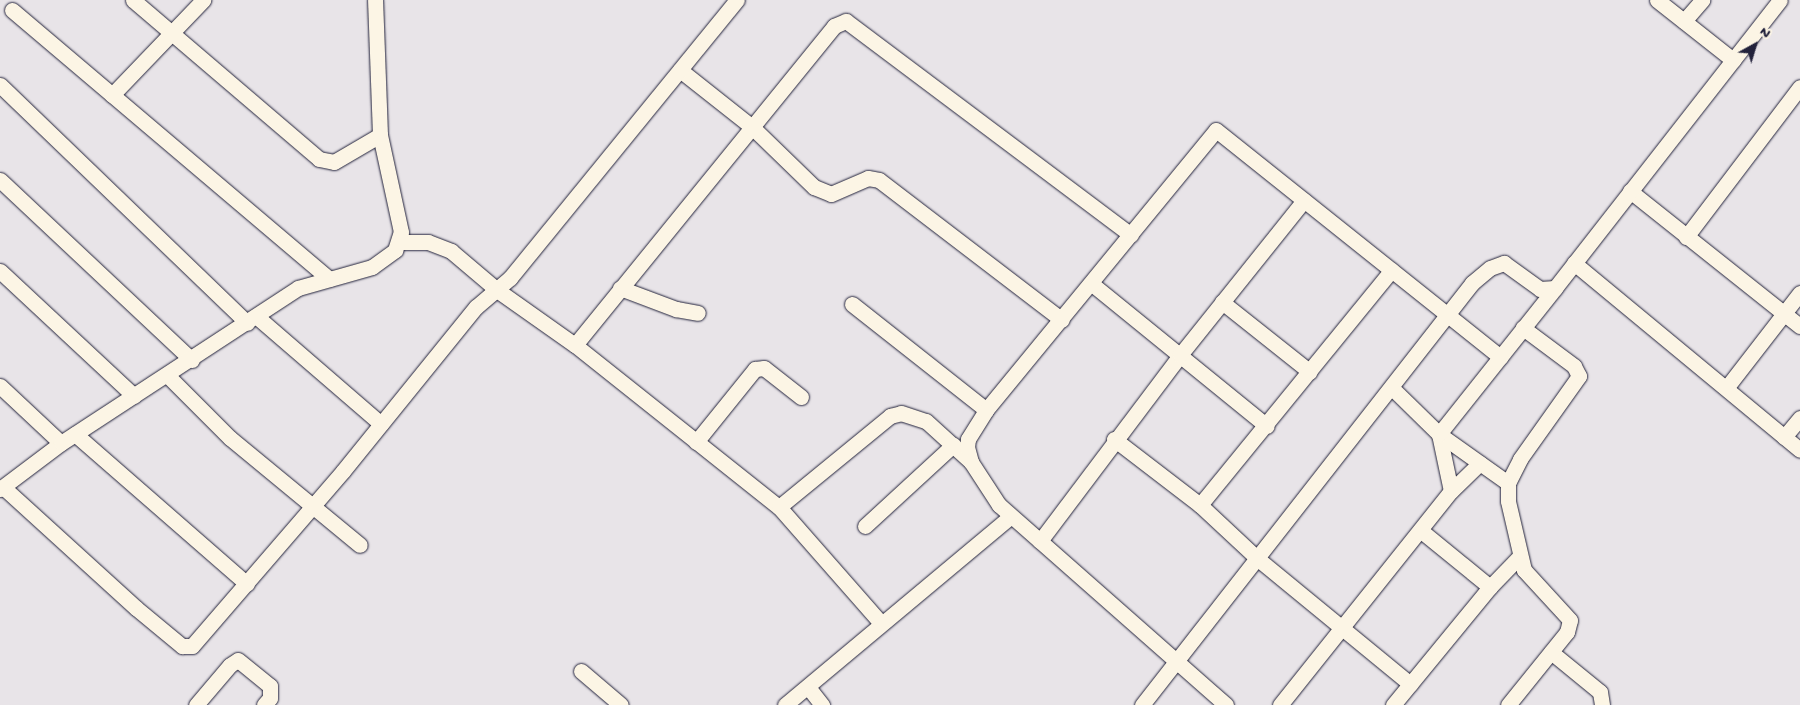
<!DOCTYPE html>
<html>
<head>
<meta charset="utf-8">
<style>
  body { margin:0 }
  #map { position:relative; width:1800px; height:705px; overflow:hidden; background:#e8e4e8; font-family:"Gochi Hand",sans-serif }
  div>[style] { position:absolute }
  .roads { filter:drop-shadow(0 0 1px #22223b) drop-shadow(0 0 1px #22223b) }
  .minor>* { height:15px; margin:-7.5px; padding:0 7.5px; transform-origin:7.5px; border-radius:7.5px; background:#fcf5e5 }
  span { translate:-50% -50%; white-space:nowrap; text-align:center; line-height:1.15; -webkit-text-stroke:4.5px #fcf5e5; paint-order:stroke }
  .north { position:absolute; left:1730px; top:20px; width:50px; height:50px; -webkit-text-stroke:4px #fcf5e5; paint-order:stroke; rotate:39deg; font-size:14px; font-weight:700; line-height:20px; text-align:center; color:#22223b }
  .north::after { content:''; display:block; margin:auto; width:18px; height:22px; background:#22223b; clip-path:polygon(50% 0,100% 100%,50% 72%,0 100%) }
</style>
</head>
<body>
<div id="map">
  <div class="roads">
    <div class="minor">
      <i style="left:133px;top:0;width:245px;rotate:40.5deg"></i>
      <i style="left:319px;top:159px;width:15px;rotate:11deg"></i>
      <i style="left:334px;top:162px;width:53px;rotate:-30.4deg"></i>
      <i style="left:1657px;top:0;width:97px;rotate:38.3deg"></i>
      <i style="left:12px;top:10px;width:416px;rotate:40.3deg"></i>
      <i style="left:1684px;top:21px;width:28px;rotate:-49deg"></i>
      <i style="left:680px;top:70px;width:90px;rotate:38.3deg"></i>
      <i style="left:751px;top:126px;width:88px;rotate:44.1deg"></i>
      <i style="left:814px;top:187px;width:18px;rotate:22deg"></i>
      <i style="left:831px;top:194px;width:40px;rotate:-23.4deg"></i>
      <i style="left:868px;top:178px;width:11px;rotate:10deg"></i>
      <i style="left:879px;top:180px;width:230px;rotate:37.4deg"></i>
      <i style="left:0;top:85px;width:343px;rotate:43.9deg"></i>
      <i style="left:112px;top:95px;width:132px;rotate:-46.2deg"></i>
      <i style="left:0;top:180px;width:263px;rotate:43.2deg"></i>
      <i style="left:1630px;top:191px;width:217px;rotate:38.5deg"></i>
      <i style="left:1686px;top:237px;width:188px;rotate:-52.8deg"></i>
      <i style="left:400px;top:242px;width:28px"></i>
      <i style="left:428px;top:242px;width:25px;rotate:21deg"></i>
      <i style="left:451px;top:251px;width:60px;rotate:40.3deg"></i>
      <i style="left:497px;top:290px;width:95px;rotate:35.2deg"></i>
      <i style="left:575px;top:345px;width:260px;rotate:38.5deg"></i>
      <i style="left:779px;top:507px;width:154px;rotate:48.7deg"></i>
      <i style="left:1574px;top:263px;width:293px;rotate:39.6deg"></i>
      <i style="left:0;top:271px;width:183px;rotate:43deg"></i>
      <i style="left:1092px;top:284px;width:225px;rotate:39.1deg"></i>
      <i style="left:620px;top:288px;width:60px;rotate:20.6deg"></i>
      <i style="left:676px;top:309px;width:22px;rotate:10deg"></i>
      <i style="left:1222px;top:302px;width:112px;rotate:38.5deg"></i>
      <i style="left:852px;top:304px;width:171px;rotate:38.3deg"></i>
      <i style="left:256px;top:316px;width:165px;rotate:40.8deg"></i>
      <i style="left:575px;top:345px;width:411px;rotate:-50.9deg"></i>
      <i style="left:834px;top:26px;width:13px;rotate:-23deg"></i>
      <i style="left:846px;top:21px;width:356px;rotate:36.9deg"></i>
      <i style="left:167px;top:375px;width:89px;rotate:45deg"></i>
      <i style="left:230px;top:438px;width:168px;rotate:39.5deg"></i>
      <i style="left:0;top:386px;width:83px;rotate:43.1deg"></i>
      <i style="left:1727px;top:387px;width:119px;rotate:-52.2deg"></i>
      <i style="left:1392px;top:388px;width:66px;rotate:44.4deg"></i>
      <i style="left:1439px;top:434px;width:85px;rotate:35.4deg"></i>
      <i style="left:75px;top:434px;width:228px;rotate:41.1deg"></i>
      <i style="left:1784px;top:437px;width:25px;rotate:-50deg"></i>
      <i style="left:1114px;top:439px;width:108px;rotate:37.5deg"></i>
      <i style="left:1200px;top:505px;width:79px;rotate:43deg"></i>
      <i style="left:1258px;top:559px;width:197px;rotate:39.4deg"></i>
      <i style="left:696px;top:442px;width:94px;rotate:-51.1deg"></i>
      <i style="left:755px;top:369px;width:9px;rotate:-6deg"></i>
      <i style="left:764px;top:368px;width:47px;rotate:38.1deg"></i>
      <i style="left:3px;top:487px;width:180px;rotate:42.3deg"></i>
      <i style="left:136px;top:608px;width:60px;rotate:39.6deg"></i>
      <i style="left:182px;top:646px;width:10px"></i>
      <i style="left:192px;top:646px;width:231px;rotate:-49.2deg"></i>
      <i style="left:343px;top:471px;width:211px;rotate:-51deg"></i>
      <i style="left:476px;top:307px;width:45px;rotate:-40.5deg"></i>
      <i style="left:510px;top:278px;width:359px;rotate:-50.8deg"></i>
      <i style="left:0;top:489px;width:76px;rotate:-37deg"></i>
      <i style="left:61px;top:443px;width:283px;rotate:-33.2deg"></i>
      <i style="left:298px;top:288px;width:77px;rotate:-15.8deg"></i>
      <i style="left:372px;top:267px;width:29px;rotate:-36deg"></i>
      <i style="left:395px;top:250px;width:19px;rotate:-72deg"></i>
      <i style="left:401px;top:232px;width:99px;rotate:-102.2deg"></i>
      <i style="left:380px;top:135px;width:135px;rotate:-92.1deg"></i>
      <i style="left:1451px;top:491px;width:40px;rotate:-44deg"></i>
      <i style="left:1200px;top:505px;width:303px;rotate:-50.8deg"></i>
      <i style="left:779px;top:507px;width:144px;rotate:-39.3deg"></i>
      <i style="left:890px;top:416px;width:11px;rotate:-15deg"></i>
      <i style="left:901px;top:413px;width:26px;rotate:18deg"></i>
      <i style="left:926px;top:421px;width:61px;rotate:42.3deg"></i>
      <i style="left:865px;top:526px;width:120px;rotate:-42.6deg"></i>
      <i style="left:1040px;top:541px;width:233px;rotate:-53deg"></i>
      <i style="left:1180px;top:355px;width:198px;rotate:-51.3deg"></i>
      <i style="left:1490px;top:587px;width:42px;rotate:-46deg"></i>
      <i style="left:1551px;top:652px;width:63px;rotate:39.2deg"></i>
      <i style="left:1600px;top:692px;width:13px;rotate:81deg"></i>
      <i style="left:581px;top:671px;width:52px;rotate:40.4deg"></i>
      <i style="left:808px;top:687px;width:23px;rotate:52deg"></i>
      <i style="left:196px;top:705px;width:52px;rotate:-49.6deg"></i>
      <i style="left:230px;top:665px;width:9px;rotate:-32deg"></i>
      <i style="left:238px;top:660px;width:41px;rotate:39.1deg"></i>
      <i style="left:270px;top:686px;width:12px;rotate:90deg"></i>
      <i style="left:270px;top:698px;width:9px;rotate:131deg"></i>
      <i style="left:785px;top:705px;width:293px;rotate:-39.9deg"></i>
      <i style="left:1142px;top:705px;width:536px;rotate:-51.97deg"></i>
      <i style="left:1472px;top:283px;width:23px;rotate:-40deg"></i>
      <i style="left:1490px;top:268px;width:15px;rotate:-20deg"></i>
      <i style="left:1504px;top:263px;width:44px;rotate:35.8deg"></i>
      <i style="left:1540px;top:289px;width:15px;rotate:-4deg"></i>
      <i style="left:1555px;top:288px;width:365px;rotate:-52deg"></i>
      <i style="left:1226px;top:705px;width:303px;rotate:-138.6deg"></i>
      <i style="left:999px;top:505px;width:51px;rotate:-123.1deg"></i>
      <i style="left:971px;top:462px;width:16px;rotate:-105deg"></i>
      <i style="left:967px;top:447px;width:8px;rotate:-83deg"></i>
      <i style="left:968px;top:439px;width:34px;rotate:-58deg"></i>
      <i style="left:986px;top:410px;width:362px;rotate:-50.6deg"></i>
      <i style="left:1216px;top:130px;width:364px;rotate:38.6deg"></i>
      <i style="left:1280px;top:705px;width:274px;rotate:-51.4deg"></i>
      <i style="left:1451px;top:491px;width:58px;rotate:-101.9deg"></i>
      <i style="left:1439px;top:434px;width:186px;rotate:-51.5deg"></i>
      <i style="left:1393px;top:705px;width:153px;rotate:-50.6deg"></i>
      <i style="left:1490px;top:587px;width:90px;rotate:-140.8deg"></i>
      <i style="left:1508px;top:705px;width:94px;rotate:-51.1deg"></i>
      <i style="left:1567px;top:632px;width:12px;rotate:-76deg"></i>
      <i style="left:1570px;top:620px;width:68px;rotate:-132.6deg"></i>
      <i style="left:1524px;top:570px;width:71px;rotate:-103.1deg"></i>
      <i style="left:1508px;top:501px;width:18px;rotate:-90deg"></i>
      <i style="left:1508px;top:483px;width:27px;rotate:-63deg"></i>
      <i style="left:1520px;top:459px;width:102px;rotate:-54.6deg"></i>
      <i style="left:1579px;top:376px;width:11px;rotate:-117deg"></i>
      <i style="left:1574px;top:366px;width:64px;rotate:-143.3deg"></i>
    </div>
  </div>
  <div class="north">N</div>
</div>
</body>
</html>
